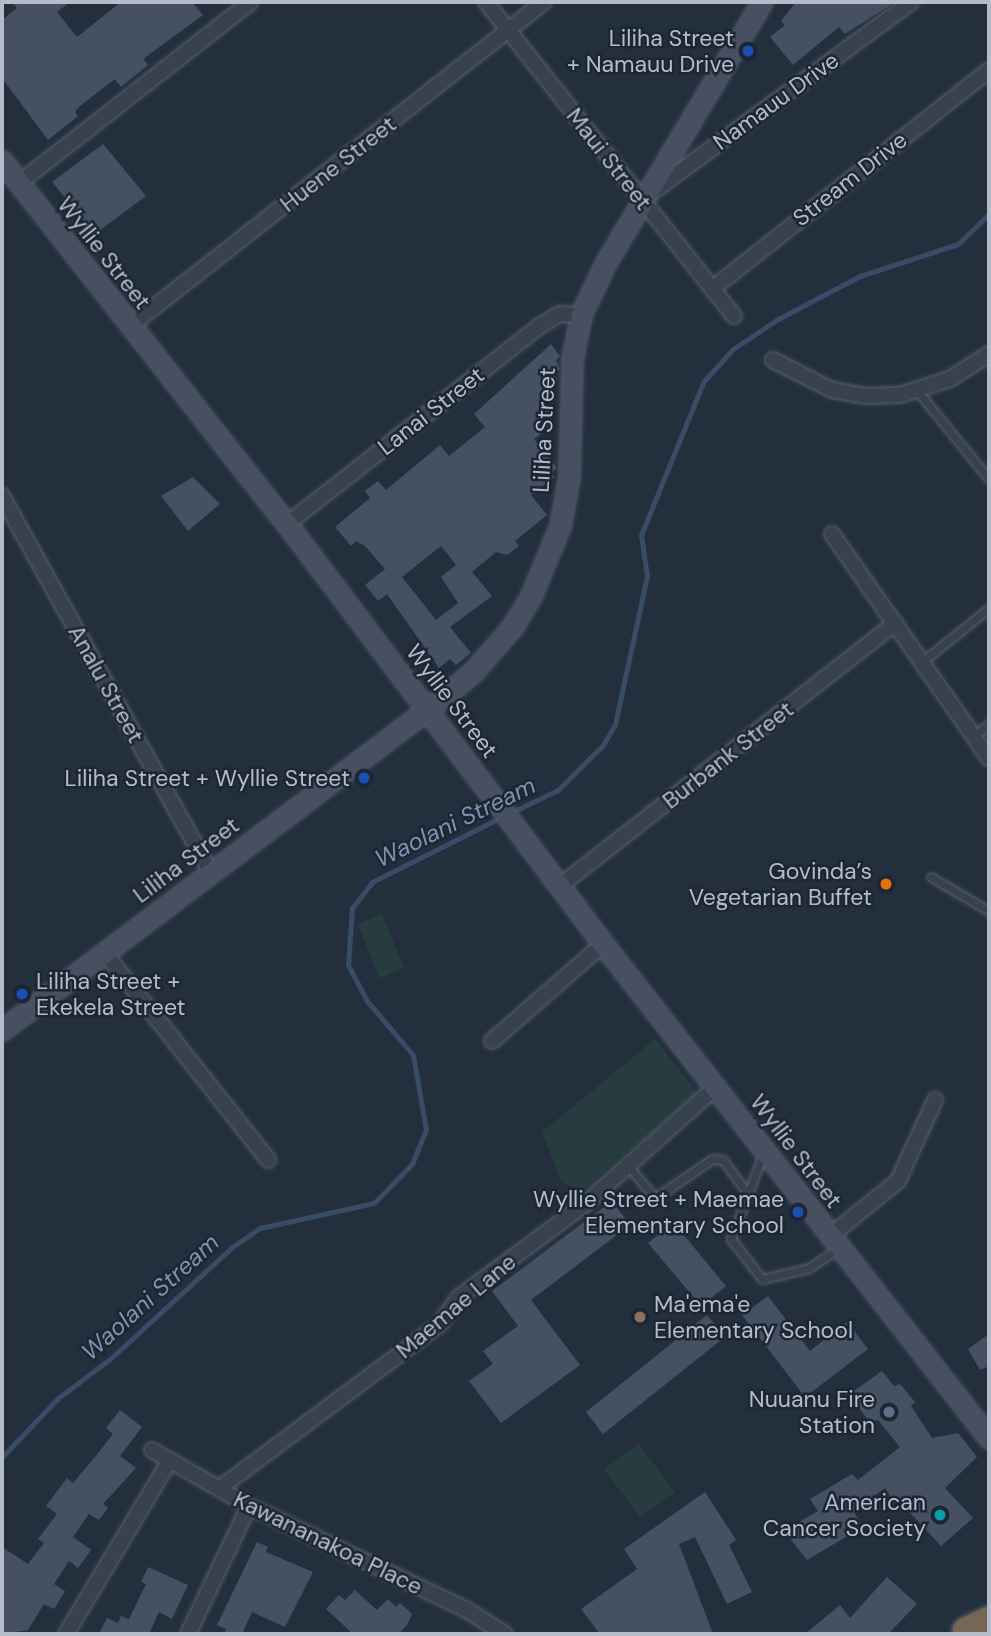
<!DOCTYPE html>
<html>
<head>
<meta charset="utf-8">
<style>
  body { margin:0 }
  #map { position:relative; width:991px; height:1636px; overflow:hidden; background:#242f3e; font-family:"DM Sans",sans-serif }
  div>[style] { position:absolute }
  .green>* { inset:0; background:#263c3f }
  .stream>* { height:5px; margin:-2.5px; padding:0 2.5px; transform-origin:2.5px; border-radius:2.5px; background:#394c67 }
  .building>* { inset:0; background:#455162 }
  .roads { filter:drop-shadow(0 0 2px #565f6c) drop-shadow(0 0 2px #565f6c) }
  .lane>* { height:7px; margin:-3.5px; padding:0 3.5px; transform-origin:3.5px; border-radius:3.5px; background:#38414e }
  .street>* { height:14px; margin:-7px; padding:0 7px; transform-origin:7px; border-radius:7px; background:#38414e }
  .secondary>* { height:19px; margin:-9.5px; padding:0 9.5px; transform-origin:9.5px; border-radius:9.5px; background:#465061 }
  .highway>* { height:24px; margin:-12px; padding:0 12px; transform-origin:12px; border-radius:12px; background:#746855 }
  .dots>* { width:19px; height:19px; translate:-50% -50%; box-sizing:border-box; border:4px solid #1d2633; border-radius:50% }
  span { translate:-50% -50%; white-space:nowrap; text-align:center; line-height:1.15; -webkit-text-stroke:5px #1d2633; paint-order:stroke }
  .poi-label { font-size:23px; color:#b4bcc9 }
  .right { translate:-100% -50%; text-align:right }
  .left { translate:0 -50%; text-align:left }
  .street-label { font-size:23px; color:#b4bcc9 }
  .water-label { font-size:24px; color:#7c92b1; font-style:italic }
  .frame { position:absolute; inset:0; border:4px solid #b4bcc9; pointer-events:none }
</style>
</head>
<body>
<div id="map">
  <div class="green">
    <i style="clip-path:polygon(382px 914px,404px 968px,379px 978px,358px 924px)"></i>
    <i style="clip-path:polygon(655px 1039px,697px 1093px,581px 1192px,561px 1181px,542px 1132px)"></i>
    <i style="clip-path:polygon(639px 1444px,675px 1492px,640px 1517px,604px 1469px)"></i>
  </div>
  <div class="stream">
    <i style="left:510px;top:813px;width:53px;rotate:-25.6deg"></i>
    <i style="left:558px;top:790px;width:64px;rotate:-45deg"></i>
    <i style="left:603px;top:745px;width:24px;rotate:-60deg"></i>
    <i style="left:615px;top:724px;width:151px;rotate:-77.8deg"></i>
    <i style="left:647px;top:576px;width:41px;rotate:-98.3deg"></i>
    <i style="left:641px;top:535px;width:166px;rotate:-67.8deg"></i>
    <i style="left:704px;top:381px;width:43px;rotate:-47.8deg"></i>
    <i style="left:733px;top:349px;width:54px;rotate:-33.7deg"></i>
    <i style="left:778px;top:319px;width:93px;rotate:-27.7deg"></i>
    <i style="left:860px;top:276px;width:103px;rotate:-18.1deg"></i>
    <i style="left:958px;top:244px;width:43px;rotate:-44.1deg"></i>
    <i style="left:2px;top:1457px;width:80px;rotate:-46.5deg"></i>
    <i style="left:57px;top:1399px;width:66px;rotate:-37deg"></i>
    <i style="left:110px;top:1359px;width:164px;rotate:-42.5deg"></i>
    <i style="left:231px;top:1248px;width:35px;rotate:-35deg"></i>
    <i style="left:260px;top:1228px;width:117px;rotate:-12.4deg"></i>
    <i style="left:374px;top:1203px;width:54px;rotate:-45.7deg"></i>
    <i style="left:412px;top:1164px;width:37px;rotate:-68deg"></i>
    <i style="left:426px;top:1130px;width:76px;rotate:-99.8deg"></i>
    <i style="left:413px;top:1055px;width:71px;rotate:-130.4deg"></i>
    <i style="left:367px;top:1001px;width:41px;rotate:-117.8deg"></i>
    <i style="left:348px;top:965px;width:57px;rotate:-86deg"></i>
    <i style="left:352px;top:908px;width:33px;rotate:-52deg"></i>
    <i style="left:372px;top:882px;width:145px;rotate:-26.6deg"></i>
  </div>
  <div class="building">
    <i style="clip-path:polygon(12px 2px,70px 2px,57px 12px,77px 37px,121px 2px,192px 2px,203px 15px,143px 59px,148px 65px,121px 87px,115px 79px,80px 106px,75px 112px,78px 116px,48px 140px,2px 78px,2px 20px,17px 8px)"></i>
    <i style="clip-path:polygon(796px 2px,895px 2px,845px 34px,839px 27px,793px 65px,770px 37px,785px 25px,781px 21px)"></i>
    <i style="clip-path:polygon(103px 144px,146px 196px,95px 234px,52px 182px)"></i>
    <i style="clip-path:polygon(evenodd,551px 344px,560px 356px,556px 360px,560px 369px,553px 374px,558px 380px,544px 391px,549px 398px,542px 400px,551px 411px,547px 413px,552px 425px,534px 439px,557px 468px,551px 473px,554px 477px,531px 495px,547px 515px,515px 541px,519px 546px,507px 555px,496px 552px,472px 572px,492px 596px,450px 627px,471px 653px,456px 665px,450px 659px,439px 668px,387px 594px,378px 601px,365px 585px,385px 569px,365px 546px,356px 541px,351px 546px,335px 527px,370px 498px,365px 491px,378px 481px,386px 490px,440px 445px,449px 456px,485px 427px,474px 414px,551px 344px,441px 546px,456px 565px,441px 577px,458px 603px,436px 620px,402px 577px,441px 546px)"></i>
    <i style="clip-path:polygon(193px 477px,220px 504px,188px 531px,161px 496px)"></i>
    <i style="clip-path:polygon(612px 1201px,630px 1225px,531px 1300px,580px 1365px,501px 1423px,469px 1381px,493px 1364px,483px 1351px,518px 1326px,492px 1291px)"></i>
    <i style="clip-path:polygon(673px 1222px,726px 1286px,701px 1306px,648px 1243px)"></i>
    <i style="clip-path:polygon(768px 1296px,810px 1351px,847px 1322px,868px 1349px,805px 1397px,742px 1315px)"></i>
    <i style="clip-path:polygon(707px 1315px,725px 1337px,603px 1434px,586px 1412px)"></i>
    <i style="clip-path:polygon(989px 1334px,989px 1366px,980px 1370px,968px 1349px)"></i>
    <i style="clip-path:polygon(882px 1371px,894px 1386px,900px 1384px,915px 1402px,911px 1406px,932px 1438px,958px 1433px,977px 1457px,945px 1488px,973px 1518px,941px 1546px,900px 1502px,896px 1506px,885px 1488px,854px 1512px,863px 1527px,807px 1560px,784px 1531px,818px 1511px,810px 1499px,852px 1474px,858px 1480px,900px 1447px,878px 1420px,870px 1422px,848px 1395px)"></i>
    <i style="clip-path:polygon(120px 1410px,142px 1427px,120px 1456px,136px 1468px,103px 1504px,108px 1508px,99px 1520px,89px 1514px,73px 1537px,91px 1550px,78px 1568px,69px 1561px,54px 1584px,65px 1591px,54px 1609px,44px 1604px,28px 1630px,2px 1634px,2px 1547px,28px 1564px,44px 1543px,38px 1539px,57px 1514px,46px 1506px,67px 1478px,73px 1483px,95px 1457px,113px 1434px,106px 1428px)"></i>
    <i style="clip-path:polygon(705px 1492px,736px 1540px,729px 1545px,752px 1592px,727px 1604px,695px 1537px,679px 1544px,713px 1634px,600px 1634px,581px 1609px,637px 1569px,624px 1549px)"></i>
    <i style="clip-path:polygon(257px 1542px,268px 1547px,266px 1552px,313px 1572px,285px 1627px,252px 1612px,242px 1634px,224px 1634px,226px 1629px,217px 1625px)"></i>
    <i style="clip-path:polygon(148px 1567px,188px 1585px,172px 1619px,159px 1612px,149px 1634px,99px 1634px,107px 1618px,118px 1623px,121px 1616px,129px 1619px,146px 1584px,141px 1582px)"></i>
    <i style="clip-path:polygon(887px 1577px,917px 1604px,888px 1634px,805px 1634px,840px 1605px,850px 1618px)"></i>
    <i style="clip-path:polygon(355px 1590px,377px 1610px,388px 1599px,396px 1607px,400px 1603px,412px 1614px,407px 1625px,398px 1634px,353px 1634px,326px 1609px,339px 1595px,345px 1600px)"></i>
  </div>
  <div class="roads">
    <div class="lane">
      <i style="left:919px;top:393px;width:111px;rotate:50.9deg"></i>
      <i style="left:922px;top:662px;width:86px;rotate:-38.9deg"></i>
      <i style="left:974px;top:736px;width:19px;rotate:-39deg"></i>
      <i style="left:931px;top:877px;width:67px;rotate:30.4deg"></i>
      <i style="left:763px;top:1154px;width:91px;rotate:110.6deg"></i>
      <i style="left:731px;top:1239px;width:51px;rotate:52.2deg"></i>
      <i style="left:762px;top:1279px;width:48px;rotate:-13.2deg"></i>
      <i style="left:809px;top:1268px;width:36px;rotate:-34deg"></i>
      <i style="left:629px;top:1167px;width:40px;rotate:50deg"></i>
      <i style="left:655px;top:1198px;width:69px;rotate:-34.4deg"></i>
      <i style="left:712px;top:1159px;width:11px;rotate:5deg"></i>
      <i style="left:723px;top:1160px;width:42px;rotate:53.7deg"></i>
    </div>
    <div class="street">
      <i style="left:486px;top:2px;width:400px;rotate:51.7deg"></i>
      <i style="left:19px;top:183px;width:294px;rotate:-38deg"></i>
      <i style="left:651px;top:193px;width:323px;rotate:-36.3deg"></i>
      <i style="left:712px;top:289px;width:353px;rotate:-38.3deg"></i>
      <i style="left:130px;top:326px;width:526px;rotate:-38.05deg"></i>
      <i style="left:773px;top:360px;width:66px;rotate:27deg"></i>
      <i style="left:832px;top:390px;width:35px;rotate:10deg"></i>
      <i style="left:866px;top:396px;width:34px;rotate:-2deg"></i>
      <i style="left:900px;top:395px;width:52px;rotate:-17.7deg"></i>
      <i style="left:950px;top:379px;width:46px;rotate:-32.7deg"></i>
      <i style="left:2px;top:496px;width:430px;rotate:61deg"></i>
      <i style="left:287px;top:524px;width:319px;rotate:-38.1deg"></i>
      <i style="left:538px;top:327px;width:26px;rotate:-31deg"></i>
      <i style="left:560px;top:314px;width:21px;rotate:3deg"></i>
      <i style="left:832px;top:534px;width:274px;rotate:55deg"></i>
      <i style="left:560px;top:886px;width:426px;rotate:-38.1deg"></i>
      <i style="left:104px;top:952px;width:265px;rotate:51.7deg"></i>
      <i style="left:492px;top:1041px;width:147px;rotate:-41.1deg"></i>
      <i style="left:830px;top:1236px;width:87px;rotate:-39deg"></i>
      <i style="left:898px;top:1181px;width:89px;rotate:-65.4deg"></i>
      <i style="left:152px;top:1450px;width:112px;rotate:30deg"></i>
      <i style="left:249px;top:1506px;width:242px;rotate:25.5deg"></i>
      <i style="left:467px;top:1610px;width:45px;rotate:32.3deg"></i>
      <i style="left:220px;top:1488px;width:274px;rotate:-36.7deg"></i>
      <i style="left:440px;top:1324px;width:32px;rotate:-55deg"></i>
      <i style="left:458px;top:1298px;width:158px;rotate:-36.5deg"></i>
      <i style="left:585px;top:1204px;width:176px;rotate:-41.8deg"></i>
      <i style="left:66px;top:1634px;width:200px;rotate:-59.1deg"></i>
      <i style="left:188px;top:1634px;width:142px;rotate:-64.5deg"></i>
    </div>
    <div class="secondary">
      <i style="left:2px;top:161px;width:462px;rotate:51.9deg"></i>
      <i style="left:287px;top:524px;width:526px;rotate:53.04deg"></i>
      <i style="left:603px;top:944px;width:627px;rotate:52deg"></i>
      <i style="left:2px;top:1030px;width:533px;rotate:-37deg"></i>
      <i style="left:428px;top:709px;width:58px;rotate:-39.4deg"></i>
      <i style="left:473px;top:672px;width:61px;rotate:-49deg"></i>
      <i style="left:513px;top:626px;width:33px;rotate:-59deg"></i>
      <i style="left:530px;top:598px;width:78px;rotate:-67.4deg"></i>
      <i style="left:560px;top:526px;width:50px;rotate:-79.6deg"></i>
      <i style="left:569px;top:477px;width:118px;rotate:-88.5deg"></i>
      <i style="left:572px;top:359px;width:45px;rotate:-78.4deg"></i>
      <i style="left:581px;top:315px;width:56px;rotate:-64.8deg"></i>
      <i style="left:605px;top:264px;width:305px;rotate:-59.1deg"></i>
    </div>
    <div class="highway">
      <i style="left:965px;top:1630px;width:26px;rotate:-25deg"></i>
    </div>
  </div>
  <div class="dots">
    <i style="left:748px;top:51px;background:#1a4fb4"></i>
    <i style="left:364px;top:778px;background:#1a4fb4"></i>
    <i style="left:886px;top:884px;background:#e8710a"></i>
    <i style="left:22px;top:994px;background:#1a4fb4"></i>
    <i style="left:798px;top:1212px;background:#1a4fb4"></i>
    <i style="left:640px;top:1317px;background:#8d6e63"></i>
    <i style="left:889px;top:1412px;background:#5c6f8a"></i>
    <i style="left:940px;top:1515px;background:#0f9aa8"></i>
  </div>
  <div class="poi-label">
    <span class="right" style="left:734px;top:51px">Liliha Street<br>+ Namauu Drive</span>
    <span class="right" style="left:350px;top:778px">Liliha Street + Wyllie Street</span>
    <span class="right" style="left:872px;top:884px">Govinda’s<br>Vegetarian Buffet</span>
    <span class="left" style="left:36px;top:994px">Liliha Street +<br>Ekekela Street</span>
    <span class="right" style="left:784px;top:1212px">Wyllie Street + Maemae<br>Elementary School</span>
    <span class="left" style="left:654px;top:1317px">Ma'ema'e<br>Elementary School</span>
    <span class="right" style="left:875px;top:1412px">Nuuanu Fire<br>Station</span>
    <span class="right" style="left:926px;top:1515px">American<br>Cancer Society</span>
  </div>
  <div class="street-label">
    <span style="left:776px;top:101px;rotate:-36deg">Namauu Drive</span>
    <span style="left:609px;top:159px;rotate:52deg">Maui Street</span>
    <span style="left:338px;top:164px;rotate:-38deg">Huene Street</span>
    <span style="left:850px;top:179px;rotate:-38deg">Stream Drive</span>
    <span style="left:104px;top:253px;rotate:52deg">Wyllie Street</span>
    <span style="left:431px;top:411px;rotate:-38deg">Lanai Street</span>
    <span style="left:544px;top:430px;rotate:-87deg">Liliha Street</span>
    <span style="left:106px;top:684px;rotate:61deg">Analu Street</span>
    <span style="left:452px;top:701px;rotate:53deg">Wyllie Street</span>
    <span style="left:728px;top:755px;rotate:-38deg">Burbank Street</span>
    <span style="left:186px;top:860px;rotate:-37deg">Liliha Street</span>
    <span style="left:796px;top:1151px;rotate:53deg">Wyllie Street</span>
    <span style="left:456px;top:1306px;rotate:-40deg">Maemae Lane</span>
    <span style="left:328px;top:1543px;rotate:26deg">Kawananakoa Place</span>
  </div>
  <div class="water-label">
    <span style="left:455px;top:822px;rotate:-26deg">Waolani Stream</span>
    <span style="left:150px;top:1297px;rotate:-42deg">Waolani Stream</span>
  </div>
  <div class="frame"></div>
</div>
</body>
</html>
